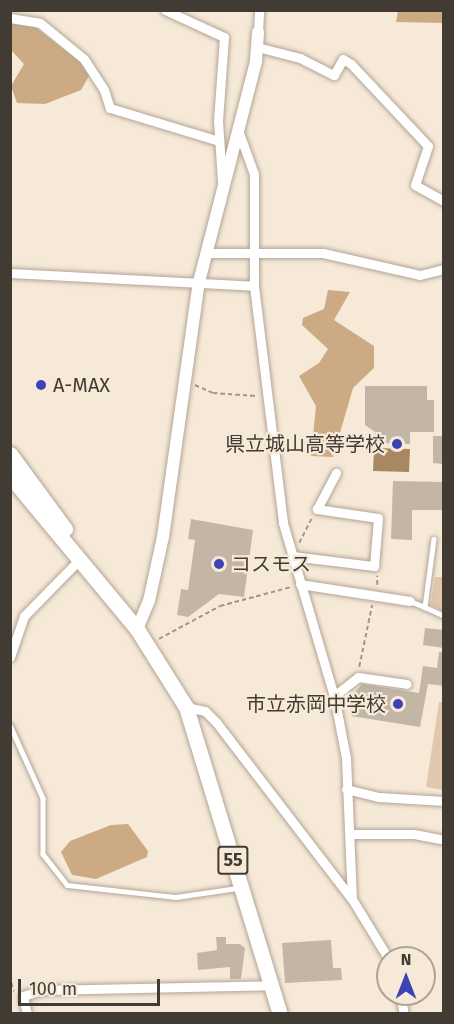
<!DOCTYPE html>
<html>
<head>
<meta charset="utf-8">
<style>
  body { margin:0 }
  #map { position:relative; width:454px; height:1024px; overflow:hidden; background:#f7e9d8; font-family:"Fira Sans","Noto Sans JP",sans-serif }
  div>[style] { position:absolute }
  .green>* { inset:0; background:#e1c8ac }
  .forest>* { inset:0; background:#ccab84 }
  .water>* { inset:0; background:#a78862 }
  .building>* { inset:0; background:#c4b6a6 }
  .path>* { height:1.5px; margin-top:-0.75px; transform-origin:0; background:repeating-linear-gradient(90deg,#a0968a 0 4.5px,transparent 0 7.5px) }
  .roads { filter:drop-shadow(0 0 2px #b2a595) drop-shadow(0 0 2px #b2a595) }
  .service>* { height:4.5px; margin:-2.25px; padding:0 2.25px; transform-origin:2.25px; border-radius:2.25px; background:#fff }
  .minor>* { height:9px; margin:-4.5px; padding:0 4.5px; transform-origin:4.5px; border-radius:4.5px; background:#fff }
  .tertiary>* { height:12px; margin:-6px; padding:0 6px; transform-origin:6px; border-radius:6px; background:#fff }
  .trunk>* { height:15px; margin:-7.5px; padding:0 7.5px; transform-origin:7.5px; border-radius:7.5px; background:#fff }
  .dots>* { width:16px; height:16px; translate:-50% -50%; box-sizing:border-box; border:3px solid #f7e9d8; border-radius:50% }
  span { translate:-50% -50%; white-space:nowrap; text-align:center; line-height:1.15; -webkit-text-stroke:4.5px #f7e9d8; paint-order:stroke }
  .shield-label span { padding:2px 4px; background:#f7e9d8; border:2px solid; border-radius:4px; -webkit-text-stroke-width:0 }
  .shield-label { font-size:18px; color:#413b34; font-weight:700 }
  .poi-label { font-size:20px; color:#413b34 }
  .left { translate:0 -50%; text-align:left }
  .right { translate:-100% -50%; text-align:right }
  .frame { position:absolute; inset:0; border:12px solid #413b34; pointer-events:none }
  .north { position:absolute; left:376px; top:946px; width:60px; height:60px; box-sizing:border-box; background:#f7e9d8; border:2px solid #aea396; border-radius:50%; rotate:0deg; font-size:16px; font-weight:700; line-height:24px; text-align:center; color:#413b34 }
  .north::after { content:''; display:block; margin:auto; width:21px; height:27px; background:#3b43b7; clip-path:polygon(50% 0,100% 100%,50% 72%,0 100%) }
  .scale { position:absolute; left:18px; top:979px; width:142px; height:27px; box-sizing:border-box; border:3px solid #413b34; border-top:0; padding-left:8px; font-size:18px; line-height:21px; white-space:nowrap; color:#413b34; -webkit-text-stroke:4px #f7e9d8; paint-order:stroke }
</style>
</head>
<body>
<div id="map">
  <div class="green">
    <i style="clip-path:polygon(435px 577px,443px 577px,443px 612px,431px 604px)"></i>
    <i style="clip-path:polygon(439px 702px,443px 702px,443px 790px,426px 787px)"></i>
  </div>
  <div class="forest">
    <i style="clip-path:polygon(398px 11px,443px 11px,443px 23px,396px 22px)"></i>
    <i style="clip-path:polygon(11px 21px,31px 24px,80px 62px,89px 76px,81px 90px,45px 104px,17px 103px,11px 86px,24px 64px,11px 50px)"></i>
    <i style="clip-path:polygon(328px 290px,350px 292px,334px 320px,374px 346px,374px 368px,353px 388px,333px 457px,311px 456px,316px 406px,299px 376px,319px 363px,328px 349px,302px 325px,303px 318px,324px 309px)"></i>
    <i style="clip-path:polygon(128px 824px,148px 851px,147px 857px,96px 879px,72px 875px,61px 852px,70px 841px,111px 825px)"></i>
  </div>
  <div class="water">
    <i style="clip-path:polygon(374px 448px,410px 449px,409px 472px,373px 471px)"></i>
  </div>
  <div class="building">
    <i style="clip-path:polygon(365px 386px,427px 386px,427px 400px,434px 400px,434px 432px,410px 432px,410px 444px,374px 443px,375px 432px,365px 425px)"></i>
    <i style="clip-path:polygon(433px 436px,443px 436px,442px 464px,433px 463px)"></i>
    <i style="clip-path:polygon(393px 481px,444px 482px,444px 510px,412px 510px,412px 540px,391px 539px)"></i>
    <i style="clip-path:polygon(191px 519px,253px 530px,244px 597px,219px 594px,188px 617px,177px 615px,181px 589px,188px 590px,195px 540px,188px 539px)"></i>
    <i style="clip-path:polygon(425px 628px,444px 630px,444px 648px,423px 645px)"></i>
    <i style="clip-path:polygon(439px 652px,444px 652px,444px 686px,428px 684px,420px 727px,351px 716px,355px 692px,362px 684px,419px 693px,423px 666px,437px 668px)"></i>
    <i style="clip-path:polygon(216px 937px,226px 937px,226px 944px,240px 944px,245px 948px,241px 979px,230px 979px,230px 967px,198px 970px,197px 953px,217px 950px)"></i>
    <i style="clip-path:polygon(331px 940px,333px 968px,341px 968px,342px 980px,285px 983px,282px 943px)"></i>
  </div>
  <div class="path">
    <i style="left:195px;top:385px;width:20px;rotate:24deg"></i>
    <i style="left:213px;top:393px;width:44px;rotate:3.9deg"></i>
    <i style="left:299px;top:543px;width:28px;rotate:-63deg"></i>
    <i style="left:377px;top:585px;width:9px;rotate:-90deg"></i>
    <i style="left:159px;top:639px;width:69px;rotate:-28.4deg"></i>
    <i style="left:220px;top:606px;width:73px;rotate:-15deg"></i>
    <i style="left:359px;top:667px;width:63px;rotate:-78.2deg"></i>
    <i style="left:10px;top:976px;width:16px;rotate:76deg"></i>
  </div>
  <div class="roads">
    <div class="service">
      <i style="left:434px;top:539px;width:69px;rotate:97.5deg"></i>
      <i style="left:425px;top:607px;width:21px;rotate:25deg"></i>
      <i style="left:410px;top:601px;width:16px;rotate:22deg"></i>
      <i style="left:10px;top:725px;width:80px;rotate:65.7deg"></i>
      <i style="left:43px;top:798px;width:56px;rotate:90deg"></i>
      <i style="left:43px;top:854px;width:39px;rotate:52deg"></i>
      <i style="left:67px;top:885px;width:110px;rotate:6.3deg"></i>
      <i style="left:176px;top:897px;width:63px;rotate:-8.3deg"></i>
    </div>
    <div class="minor">
      <i style="left:165px;top:10px;width:65px;rotate:24.6deg"></i>
      <i style="left:224px;top:37px;width:84px;rotate:94.1deg"></i>
      <i style="left:218px;top:121px;width:60px;rotate:86.2deg"></i>
      <i style="left:10px;top:18px;width:30px;rotate:9deg"></i>
      <i style="left:40px;top:23px;width:57px;rotate:39.3deg"></i>
      <i style="left:84px;top:59px;width:37px;rotate:57deg"></i>
      <i style="left:104px;top:90px;width:19px;rotate:72deg"></i>
      <i style="left:110px;top:108px;width:114px;rotate:16.8deg"></i>
      <i style="left:258px;top:32px;width:22px;rotate:-87deg"></i>
      <i style="left:257px;top:47px;width:44px;rotate:14.3deg"></i>
      <i style="left:300px;top:58px;width:38px;rotate:27deg"></i>
      <i style="left:334px;top:75px;width:18px;rotate:-61deg"></i>
      <i style="left:343px;top:59px;width:9px;rotate:32deg"></i>
      <i style="left:351px;top:64px;width:112px;rotate:46.8deg"></i>
      <i style="left:428px;top:146px;width:41px;rotate:108.4deg"></i>
      <i style="left:415px;top:185px;width:33px;rotate:29deg"></i>
      <i style="left:238px;top:130px;width:47px;rotate:70deg"></i>
      <i style="left:254px;top:174px;width:112px;rotate:90deg"></i>
      <i style="left:254px;top:286px;width:239px;rotate:83deg"></i>
      <i style="left:283px;top:523px;width:180px;rotate:73.6deg"></i>
      <i style="left:334px;top:696px;width:63px;rotate:79deg"></i>
      <i style="left:346px;top:758px;width:141px;rotate:87.6deg"></i>
      <i style="left:207px;top:253px;width:116px"></i>
      <i style="left:323px;top:253px;width:99px;rotate:12.8deg"></i>
      <i style="left:420px;top:275px;width:25px;rotate:-14deg"></i>
      <i style="left:10px;top:273px;width:244px;rotate:3deg"></i>
      <i style="left:292px;top:556px;width:83px;rotate:7deg"></i>
      <i style="left:374px;top:566px;width:48px;rotate:-85.2deg"></i>
      <i style="left:378px;top:518px;width:62px;rotate:-171.6deg"></i>
      <i style="left:317px;top:509px;width:41px;rotate:-62.2deg"></i>
      <i style="left:300px;top:584px;width:111px;rotate:8.8deg"></i>
      <i style="left:10px;top:657px;width:43px;rotate:-71.1deg"></i>
      <i style="left:24px;top:616px;width:80px;rotate:-45.5deg"></i>
      <i style="left:334px;top:696px;width:31px;rotate:-38deg"></i>
      <i style="left:358px;top:677px;width:49px;rotate:8.1deg"></i>
      <i style="left:186px;top:707px;width:19px;rotate:12deg"></i>
      <i style="left:205px;top:711px;width:16px;rotate:45deg"></i>
      <i style="left:216px;top:722px;width:223px;rotate:52.5deg"></i>
      <i style="left:352px;top:899px;width:69px;rotate:58.6deg"></i>
      <i style="left:346px;top:789px;width:34px;rotate:14deg"></i>
      <i style="left:379px;top:797px;width:65px;rotate:3.5deg"></i>
      <i style="left:352px;top:834px;width:62px"></i>
      <i style="left:414px;top:834px;width:31px;rotate:11deg"></i>
      <i style="left:400px;top:994px;width:20px;rotate:79deg"></i>
      <i style="left:27px;top:1014px;width:18px;rotate:-103deg"></i>
      <i style="left:23px;top:996px;width:19px;rotate:-18deg"></i>
      <i style="left:41px;top:990px;width:231px;rotate:-1.2deg"></i>
    </div>
    <div class="tertiary">
      <i style="left:137px;top:629px;width:30px;rotate:-67deg"></i>
      <i style="left:149px;top:601px;width:66px;rotate:-77.7deg"></i>
      <i style="left:163px;top:537px;width:258px;rotate:-82deg"></i>
      <i style="left:199px;top:282px;width:228px;rotate:-75.5deg"></i>
      <i style="left:256px;top:61px;width:29px;rotate:-86deg"></i>
    </div>
    <div class="trunk">
      <i style="left:10px;top:454px;width:93px;rotate:53.7deg"></i>
      <i style="left:10px;top:476px;width:199px;rotate:50.3deg"></i>
      <i style="left:137px;top:629px;width:92px;rotate:57.9deg"></i>
      <i style="left:186px;top:707px;width:321px;rotate:73deg"></i>
    </div>
  </div>
  <div class="dots">
    <i style="left:41px;top:385px;background:#3b43b7"></i>
    <i style="left:397px;top:444px;background:#3b43b7"></i>
    <i style="left:219px;top:564px;background:#3b43b7"></i>
    <i style="left:398px;top:704px;background:#3b43b7"></i>
  </div>
  <div class="shield-label">
    <span style="left:233px;top:860px">55</span>
  </div>
  <div class="poi-label">
    <span class="left" style="left:53px;top:385px">A-MAX</span>
    <span class="right" style="left:385px;top:444px">県立城山高等学校</span>
    <span class="left" style="left:231px;top:564px">コスモス</span>
    <span class="right" style="left:386px;top:704px">市立赤岡中学校</span>
  </div>
  <div class="frame"></div>
  <div class="north">N</div>
  <div class="scale">100 m</div>
</div>
</body>
</html>
